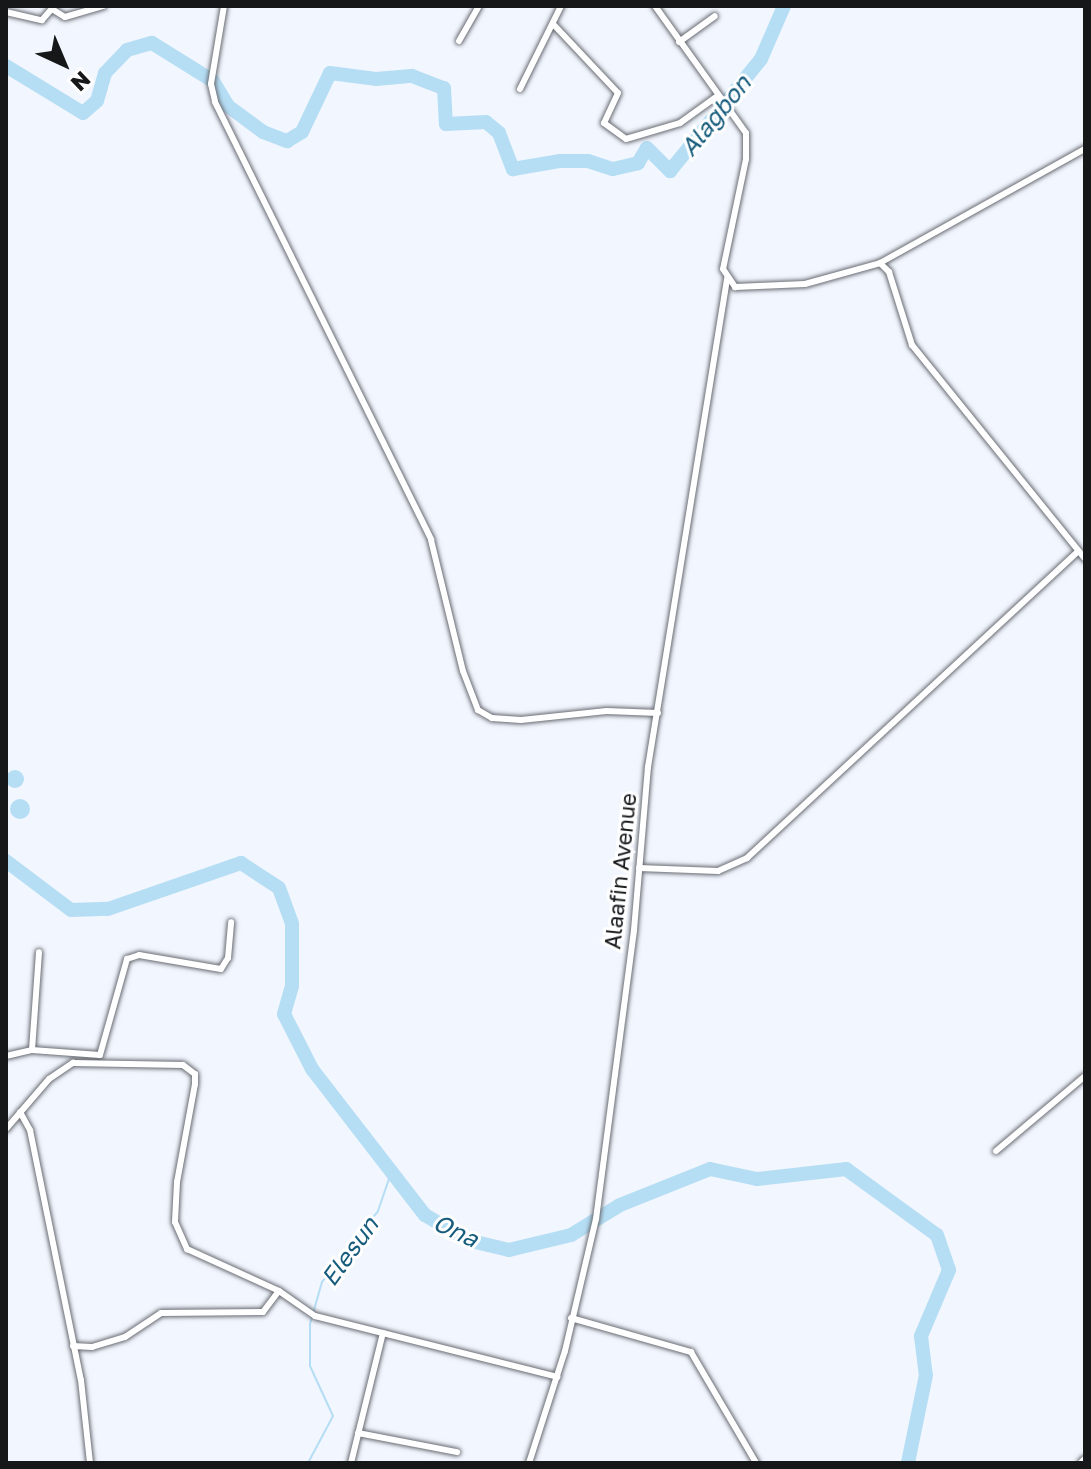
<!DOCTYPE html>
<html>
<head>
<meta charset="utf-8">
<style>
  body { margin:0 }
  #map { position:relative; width:1091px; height:1469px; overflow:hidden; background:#f2f6fe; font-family:"Golos Text",sans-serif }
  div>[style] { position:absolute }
  .water>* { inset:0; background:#b5def5 }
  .round { border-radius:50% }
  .stream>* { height:2px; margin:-1px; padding:0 1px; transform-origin:1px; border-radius:1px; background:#b5def5 }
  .river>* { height:14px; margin:-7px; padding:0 7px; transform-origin:7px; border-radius:7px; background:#b5def5 }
  .roads { filter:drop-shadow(0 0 2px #696c73) drop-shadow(0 0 2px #696c73) }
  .minor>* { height:6px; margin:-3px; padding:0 3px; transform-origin:3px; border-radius:3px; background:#fff }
  .tertiary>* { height:8px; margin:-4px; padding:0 4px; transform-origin:4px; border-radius:4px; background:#fff }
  span { translate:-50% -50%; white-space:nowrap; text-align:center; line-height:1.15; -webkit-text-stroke:6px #fff; paint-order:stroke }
  .street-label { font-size:22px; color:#151719 }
  .water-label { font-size:24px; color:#165c7c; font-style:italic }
  .frame { position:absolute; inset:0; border:8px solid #151719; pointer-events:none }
  .north { position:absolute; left:24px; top:24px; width:80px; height:80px; -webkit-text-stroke:6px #fff; paint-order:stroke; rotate:136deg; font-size:22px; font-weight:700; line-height:32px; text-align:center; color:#151719 }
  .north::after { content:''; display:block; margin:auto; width:28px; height:36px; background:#151719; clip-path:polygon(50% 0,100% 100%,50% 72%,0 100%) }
</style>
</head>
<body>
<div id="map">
  <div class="water">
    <i class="round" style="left:6px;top:770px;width:18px;height:18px"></i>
    <i class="round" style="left:10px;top:799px;width:20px;height:20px"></i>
  </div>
  <div class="stream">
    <i style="left:308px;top:1463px;width:53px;rotate:-62deg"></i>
    <i style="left:333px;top:1416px;width:55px;rotate:-114.7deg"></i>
    <i style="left:310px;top:1366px;width:42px;rotate:-90deg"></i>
    <i style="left:310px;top:1324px;width:44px;rotate:-74.1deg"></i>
    <i style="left:322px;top:1282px;width:90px;rotate:-51.7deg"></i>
    <i style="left:378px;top:1211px;width:40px;rotate:-71.1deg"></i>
  </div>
  <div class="river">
    <i style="left:6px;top:66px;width:90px;rotate:31.4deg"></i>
    <i style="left:83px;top:113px;width:18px;rotate:-41deg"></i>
    <i style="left:97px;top:101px;width:29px;rotate:-74deg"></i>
    <i style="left:105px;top:73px;width:32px;rotate:-46deg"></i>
    <i style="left:127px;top:50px;width:26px;rotate:-16deg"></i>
    <i style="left:152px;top:43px;width:72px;rotate:31.9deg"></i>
    <i style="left:213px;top:81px;width:29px;rotate:59deg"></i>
    <i style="left:228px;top:106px;width:44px;rotate:36.6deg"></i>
    <i style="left:263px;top:132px;width:26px;rotate:21deg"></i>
    <i style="left:287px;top:141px;width:17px;rotate:-31deg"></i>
    <i style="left:302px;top:132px;width:65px;rotate:-64.6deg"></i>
    <i style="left:330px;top:73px;width:46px;rotate:7.4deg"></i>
    <i style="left:376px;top:79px;width:36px;rotate:-5deg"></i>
    <i style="left:412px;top:76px;width:34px;rotate:21deg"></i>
    <i style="left:444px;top:88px;width:36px;rotate:87deg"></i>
    <i style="left:446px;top:124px;width:40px;rotate:-2.9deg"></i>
    <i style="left:486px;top:122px;width:17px;rotate:40deg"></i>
    <i style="left:499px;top:133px;width:39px;rotate:69deg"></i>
    <i style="left:513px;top:169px;width:48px;rotate:-9.7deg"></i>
    <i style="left:560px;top:161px;width:28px"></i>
    <i style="left:588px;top:161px;width:26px;rotate:18deg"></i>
    <i style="left:613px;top:169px;width:26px;rotate:-13deg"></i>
    <i style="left:638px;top:163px;width:17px;rotate:-59deg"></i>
    <i style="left:647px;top:148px;width:33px;rotate:45deg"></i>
    <i style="left:670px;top:171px;width:144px;rotate:-50.9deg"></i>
    <i style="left:761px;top:59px;width:58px;rotate:-66.5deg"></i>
    <i style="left:6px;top:861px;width:81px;rotate:37deg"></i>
    <i style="left:71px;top:910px;width:37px;rotate:-2deg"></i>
    <i style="left:108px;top:909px;width:141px;rotate:-19.1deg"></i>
    <i style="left:241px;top:863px;width:45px;rotate:33.3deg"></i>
    <i style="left:279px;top:888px;width:38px;rotate:70deg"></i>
    <i style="left:292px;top:924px;width:62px;rotate:90deg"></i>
    <i style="left:292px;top:986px;width:29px;rotate:106deg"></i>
    <i style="left:284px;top:1014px;width:62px;rotate:63deg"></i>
    <i style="left:312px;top:1069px;width:185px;rotate:52.3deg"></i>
    <i style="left:425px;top:1215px;width:49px;rotate:30.8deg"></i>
    <i style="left:467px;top:1240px;width:43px;rotate:13.4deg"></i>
    <i style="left:509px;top:1250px;width:64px;rotate:-13.6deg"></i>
    <i style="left:571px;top:1235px;width:57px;rotate:-31.5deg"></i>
    <i style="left:620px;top:1205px;width:97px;rotate:-21.8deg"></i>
    <i style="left:710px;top:1169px;width:48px;rotate:12deg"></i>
    <i style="left:757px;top:1179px;width:90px;rotate:-6.4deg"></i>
    <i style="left:846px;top:1169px;width:112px;rotate:36deg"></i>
    <i style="left:937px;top:1235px;width:37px;rotate:71deg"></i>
    <i style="left:949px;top:1270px;width:72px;rotate:113deg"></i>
    <i style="left:921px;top:1336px;width:39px;rotate:83deg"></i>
    <i style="left:926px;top:1375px;width:90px;rotate:101.6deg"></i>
  </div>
  <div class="roads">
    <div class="minor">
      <i style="left:224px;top:6px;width:79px;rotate:99.5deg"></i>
      <i style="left:211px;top:84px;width:18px;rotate:77deg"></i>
      <i style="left:215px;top:102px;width:488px;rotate:63.7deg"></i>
      <i style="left:431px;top:540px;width:135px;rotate:76.3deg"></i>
      <i style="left:463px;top:671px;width:42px;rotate:69deg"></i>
      <i style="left:478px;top:710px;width:16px;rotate:30deg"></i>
      <i style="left:492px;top:718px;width:29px;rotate:4deg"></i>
      <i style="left:521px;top:720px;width:86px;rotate:-6deg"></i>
      <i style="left:607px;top:711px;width:51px;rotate:2.2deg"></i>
      <i style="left:655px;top:6px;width:156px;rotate:54.4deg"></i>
      <i style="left:746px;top:133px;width:26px;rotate:90deg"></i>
      <i style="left:746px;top:159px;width:112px;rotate:101.8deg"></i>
      <i style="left:723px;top:269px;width:22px;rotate:56deg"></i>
      <i style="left:735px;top:287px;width:70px;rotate:-2.5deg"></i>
      <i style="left:805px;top:284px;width:78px;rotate:-15.6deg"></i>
      <i style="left:880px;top:263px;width:235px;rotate:-29.1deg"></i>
      <i style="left:52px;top:9px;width:15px;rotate:32deg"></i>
      <i style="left:65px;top:17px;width:40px;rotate:-16deg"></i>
      <i style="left:6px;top:12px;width:37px;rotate:13deg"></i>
      <i style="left:42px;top:20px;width:18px;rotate:-49deg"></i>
      <i style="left:554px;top:25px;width:93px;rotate:46.7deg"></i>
      <i style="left:618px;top:93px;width:33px;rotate:115deg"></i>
      <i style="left:604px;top:123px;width:27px;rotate:36deg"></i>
      <i style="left:626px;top:139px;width:56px;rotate:-16.5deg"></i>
      <i style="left:680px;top:123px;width:44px;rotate:-35.8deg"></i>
      <i style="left:459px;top:41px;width:40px;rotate:-60.3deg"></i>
      <i style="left:679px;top:42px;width:44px;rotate:-35.8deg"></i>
      <i style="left:520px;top:89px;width:93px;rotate:-63.7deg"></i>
      <i style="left:880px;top:263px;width:13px;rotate:45deg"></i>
      <i style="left:889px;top:272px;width:77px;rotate:72.5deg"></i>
      <i style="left:912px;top:345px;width:275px;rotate:51deg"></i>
      <i style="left:639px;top:868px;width:79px;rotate:2.2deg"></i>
      <i style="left:718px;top:871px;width:32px;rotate:-24deg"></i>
      <i style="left:747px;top:858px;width:451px;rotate:-42.8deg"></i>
      <i style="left:32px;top:1050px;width:98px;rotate:-85.9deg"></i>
      <i style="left:6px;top:1056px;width:27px;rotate:-13deg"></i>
      <i style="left:32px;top:1050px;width:68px;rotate:4.2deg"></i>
      <i style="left:100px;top:1055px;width:100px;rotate:-74.3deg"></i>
      <i style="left:127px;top:959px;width:13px;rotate:-18deg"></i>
      <i style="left:139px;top:955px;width:83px;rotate:9.7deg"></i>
      <i style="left:221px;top:969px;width:13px;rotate:-58deg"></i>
      <i style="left:228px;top:958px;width:36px;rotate:-85deg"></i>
      <i style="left:20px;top:1112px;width:21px;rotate:61deg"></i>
      <i style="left:30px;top:1130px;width:255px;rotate:78.5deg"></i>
      <i style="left:81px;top:1380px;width:83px;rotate:83.8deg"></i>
      <i style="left:6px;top:1129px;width:66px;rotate:-49.3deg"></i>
      <i style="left:49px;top:1079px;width:29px;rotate:-34deg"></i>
      <i style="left:73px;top:1063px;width:110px;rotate:1deg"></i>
      <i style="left:183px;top:1065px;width:15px;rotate:37deg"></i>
      <i style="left:195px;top:1074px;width:10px;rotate:90deg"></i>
      <i style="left:195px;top:1084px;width:100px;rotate:100.4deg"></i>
      <i style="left:177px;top:1182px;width:40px;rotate:92.9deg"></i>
      <i style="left:175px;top:1222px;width:30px;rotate:66deg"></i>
      <i style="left:187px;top:1249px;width:101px;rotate:24.5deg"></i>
      <i style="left:279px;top:1291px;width:44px;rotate:34.8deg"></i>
      <i style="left:315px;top:1316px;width:250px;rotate:14.1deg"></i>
      <i style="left:996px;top:1151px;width:116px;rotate:-40.1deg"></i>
      <i style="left:571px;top:1318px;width:125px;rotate:15.8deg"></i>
      <i style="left:691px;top:1352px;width:129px;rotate:59.6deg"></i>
      <i style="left:73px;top:1346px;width:19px;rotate:3deg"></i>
      <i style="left:92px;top:1347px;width:34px;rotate:-17deg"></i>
      <i style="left:125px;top:1337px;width:43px;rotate:-33.7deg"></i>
      <i style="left:161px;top:1313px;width:102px;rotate:-0.6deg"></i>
      <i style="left:263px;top:1312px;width:26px;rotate:-53deg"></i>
      <i style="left:358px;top:1433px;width:101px;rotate:10.9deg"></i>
      <i style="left:351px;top:1463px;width:134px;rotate:-76.2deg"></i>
      <i style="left:529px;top:1463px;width:118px;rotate:-72.2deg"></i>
      <i style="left:565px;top:1351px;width:136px;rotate:-76.8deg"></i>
      <i style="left:596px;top:1219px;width:291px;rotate:-82.5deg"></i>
      <i style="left:634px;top:930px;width:164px;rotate:-85.1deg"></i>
      <i style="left:648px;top:767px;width:495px;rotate:-80.8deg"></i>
    </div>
    <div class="tertiary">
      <i style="left:1082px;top:1463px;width:4px;rotate:-45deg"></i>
    </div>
  </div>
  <div class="street-label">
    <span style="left:620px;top:871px;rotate:-84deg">Alaafin Avenue</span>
  </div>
  <div class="water-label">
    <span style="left:715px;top:115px;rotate:-51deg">Alagbon</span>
    <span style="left:456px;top:1230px;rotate:25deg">Ona</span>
    <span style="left:349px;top:1251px;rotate:-54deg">Elesun</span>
  </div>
  <div class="frame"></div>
  <div class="north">N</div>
</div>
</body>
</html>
